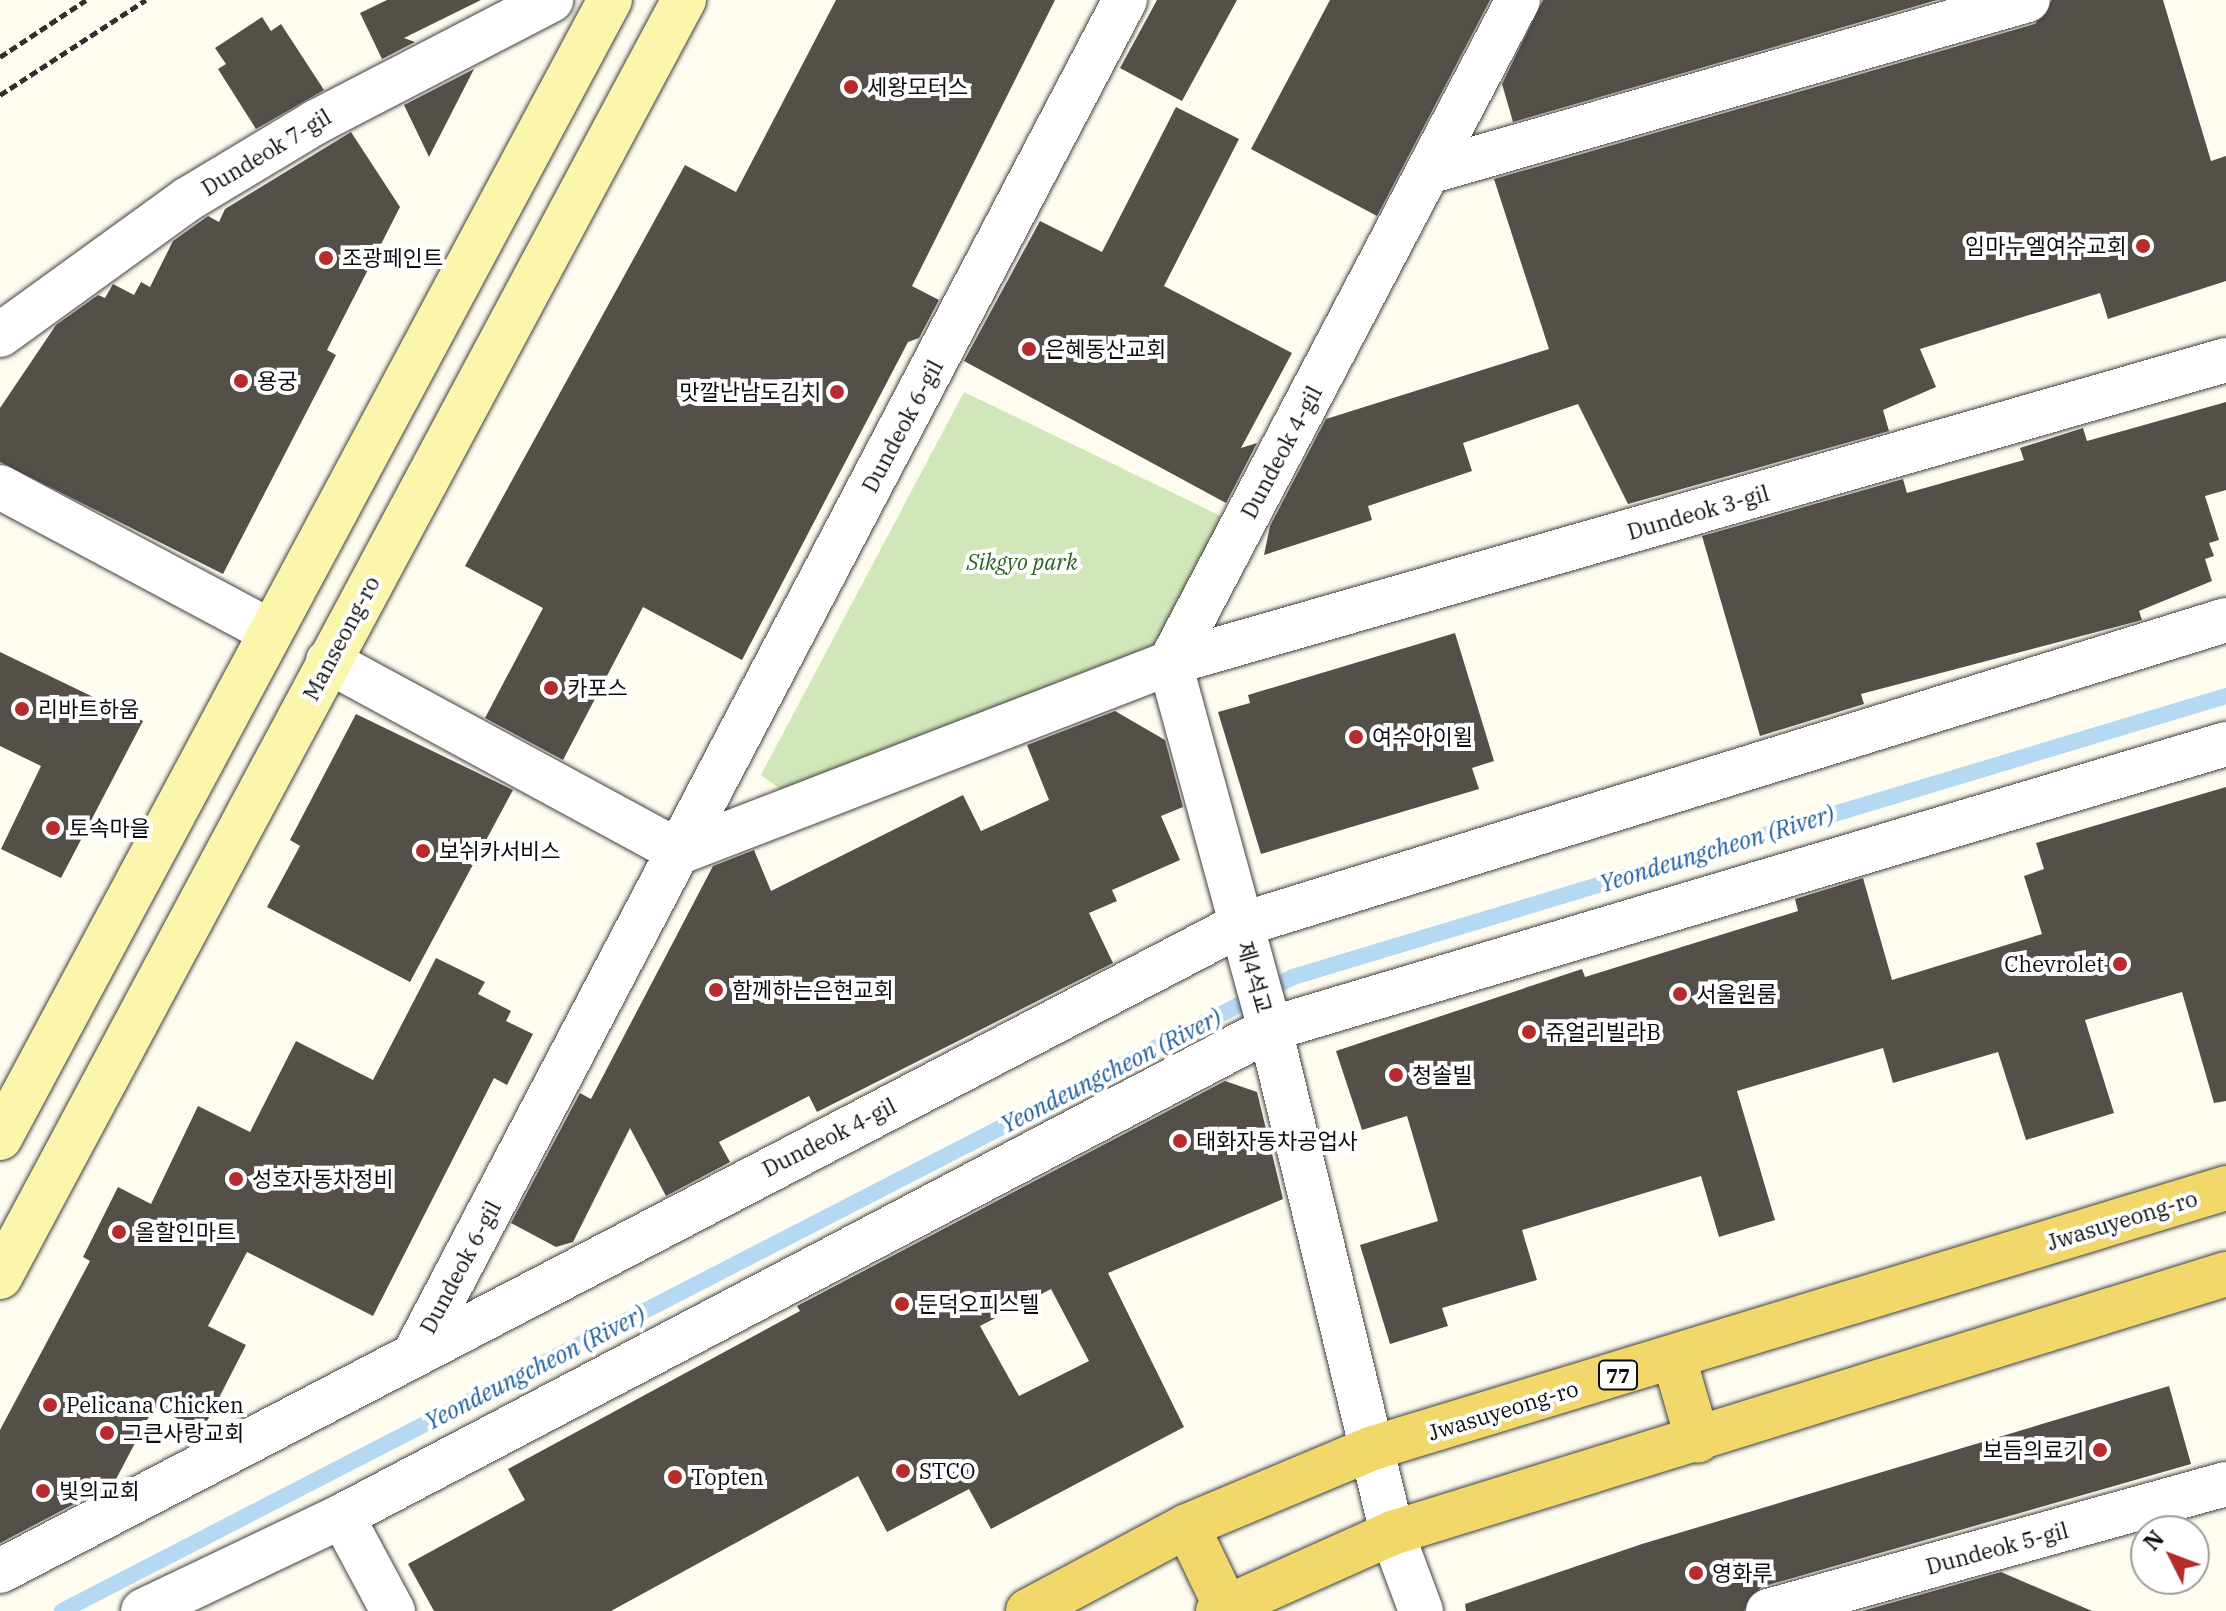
<!DOCTYPE html>
<html>
<head>
<meta charset="utf-8">
<style>
  body { margin:0 }
  #map { position:relative; width:2226px; height:1611px; overflow:hidden; background:#fefcee; font-family:"IBM Plex Serif","Noto Sans KR",serif }
  div>[style] { position:absolute }
  .green>* { inset:0; background:#cfe7b9 }
  .stream>* { height:16px; margin:-8px; padding:0 8px; transform-origin:8px; border-radius:8px; background:#b5d9f3 }
  .building>* { inset:0; background:#554f4a }
  .path>* { height:5px; margin-top:-2.5px; transform-origin:0; background:repeating-linear-gradient(90deg,#2f2f2f 0 8px,transparent 0 12px) }
  .roads { filter:drop-shadow(0 0 2px #404040) drop-shadow(0 0 2px #404040) }
  .street>* { height:44px; margin:-22px; padding:0 22px; transform-origin:22px; border-radius:22px; background:#fff }
  .secondary>* { height:44px; margin:-22px; padding:0 22px; transform-origin:22px; border-radius:22px; background:#fbf6ac }
  .primary>* { height:44px; margin:-22px; padding:0 22px; transform-origin:22px; border-radius:22px; background:#f2d76a }
  .dots>* { width:22px; height:22px; translate:-50% -50%; box-sizing:border-box; border:4px solid #fff; border-radius:50% }
  span { translate:-50% -50%; white-space:nowrap; text-align:center; line-height:1.15; -webkit-text-stroke:8px #fff; paint-order:stroke }
  .shield-label span { padding:2px 6px; background:#fff; border:2px solid; border-radius:6px; -webkit-text-stroke-width:0 }
  .shield-label { font-size:20px; color:#0d0d0d; font-weight:700 }
  .poi-label { font-size:22px; color:#0d0d0d }
  .left { translate:0 -50%; text-align:left }
  .right { translate:-100% -50%; text-align:right }
  .street-label { font-size:22px; color:#0d0d0d }
  .park-label { font-size:22px; color:#2b6220; font-style:italic }
  .water-label { font-size:24px; color:#1c5d99; font-style:italic }
  .north { position:absolute; left:2130px; top:1515px; width:80px; height:80px; box-sizing:border-box; background:#fff; border:2px solid #9e9e9e; border-radius:50%; rotate:312deg; font-size:22px; font-weight:700; line-height:32px; text-align:center; color:#0d0d0d }
  .north::after { content:''; display:block; margin:auto; width:28px; height:36px; background:#b72b2c; clip-path:polygon(50% 0,100% 100%,50% 72%,0 100%) }
</style>
</head>
<body>
<div id="map">
  <div class="green">
    <i style="clip-path:polygon(964px 392px,1225px 518px,1159px 647px,783px 791px,761px 775px)"></i>
  </div>
  <div class="stream">
    <i style="left:62px;top:1611px;width:1385px;rotate:-27.25deg"></i>
    <i style="left:1293px;top:977px;width:974px;rotate:-16.76deg"></i>
  </div>
  <div class="building">
    <i style="clip-path:polygon(387px 0,481px 0,404px 38px,415px 42px,382px 59px,360px 13px)"></i>
    <i style="clip-path:polygon(836px 0,1055px 0,912px 286px,939px 300px,919px 338px,908px 342px,742px 660px,643px 607px,563px 760px,485px 718px,543px 608px,465px 566px,685px 165px,736px 192px)"></i>
    <i style="clip-path:polygon(1157px 0,1237px 0,1182px 101px,1120px 68px)"></i>
    <i style="clip-path:polygon(1330px 0,1490px 0,1377px 216px,1251px 149px)"></i>
    <i style="clip-path:polygon(1543px 0,1937px 0,1513px 122px,1502px 84px)"></i>
    <i style="clip-path:polygon(2052px 0,2163px 0,2211px 161px,2226px 156px,2226px 281px,2108px 319px,2100px 293px,1920px 349px,1936px 387px,1883px 410px,1889px 431px,1628px 504px,1578px 404px,1463px 443px,1472px 471px,1368px 506px,1372px 520px,1264px 555px,1270px 526px,1326px 419px,1549px 349px,1494px 179px,2035px 24px)"></i>
    <i style="clip-path:polygon(262px 17px,271px 31px,281px 24px,324px 90px,256px 129px,218px 69px,226px 64px,215px 48px)"></i>
    <i style="clip-path:polygon(474px 69px,429px 157px,404px 105px)"></i>
    <i style="clip-path:polygon(1176px 107px,1239px 139px,1164px 286px,1292px 353px,1241px 448px,1257px 443px,1226px 503px,964px 361px,1040px 221px,1102px 252px)"></i>
    <i style="clip-path:polygon(351px 132px,400px 207px,327px 350px,336px 355px,223px 574px,0 462px,0 408px,56px 325px,98px 295px,105px 298px,113px 284px,134px 295px,141px 282px,150px 287px,173px 241px,208px 216px,219px 222px,225px 209px)"></i>
    <i style="clip-path:polygon(2226px 402px,2226px 490px,2205px 496px,2219px 540px,2209px 543px,2214px 556px,2205px 559px,2212px 581px,2139px 611px,2142px 620px,1861px 694px,1864px 704px,1760px 736px,1702px 536px,1903px 479px,1907px 493px,2024px 460px,2020px 448px,2083px 428px,2087px 441px)"></i>
    <i style="clip-path:polygon(1455px 633px,1494px 761px,1472px 768px,1479px 789px,1261px 854px,1218px 712px,1250px 703px,1248px 695px)"></i>
    <i style="clip-path:polygon(0 652px,143px 721px,61px 878px,1px 849px,41px 766px,0 746px)"></i>
    <i style="clip-path:polygon(1115px 711px,1165px 740px,1183px 807px,1161px 816px,1180px 860px,1112px 890px,1117px 901px,1089px 913px,1113px 963px,817px 1112px,809px 1096px,719px 1142px,730px 1162px,666px 1196px,630px 1128px,573px 1242px,556px 1247px,511px 1223px,580px 1093px,591px 1099px,713px 866px,754px 850px,771px 891px,963px 795px,981px 831px,1049px 800px,1027px 745px)"></i>
    <i style="clip-path:polygon(356px 714px,513px 790px,410px 982px,267px 907px,300px 846px,290px 840px)"></i>
    <i style="clip-path:polygon(2226px 787px,2226px 1101px,2214px 1103px,2182px 992px,2085px 1020px,2114px 1113px,2026px 1140px,1998px 1052px,1893px 1083px,1883px 1048px,1737px 1091px,1775px 1220px,1719px 1237px,1701px 1176px,1522px 1230px,1537px 1280px,1442px 1308px,1448px 1326px,1390px 1344px,1360px 1245px,1438px 1221px,1407px 1116px,1362px 1130px,1336px 1051px,1582px 969px,1585px 977px,1798px 911px,1795px 899px,1863px 878px,1892px 980px,2042px 934px,2024px 876px,2044px 869px,2036px 843px)"></i>
    <i style="clip-path:polygon(436px 958px,485px 982px,478px 994px,511px 1011px,506px 1021px,533px 1034px,507px 1085px,494px 1078px,373px 1316px,247px 1252px,208px 1326px,246px 1345px,202px 1431px,154px 1407px,114px 1483px,0 1543px,0 1430px,90px 1261px,83px 1257px,118px 1187px,151px 1204px,198px 1106px,250px 1132px,296px 1041px,373px 1080px)"></i>
    <i style="clip-path:polygon(evenodd,1225px 1081px,1257px 1092px,1283px 1199px,1108px 1273px,1184px 1427px,991px 1529px,969px 1489px,887px 1532px,858px 1476px,611px 1611px,434px 1611px,408px 1564px,525px 1500px,508px 1469px,800px 1311px,797px 1306px,1225px 1081px,1051px 1289px,1089px 1361px,1019px 1396px,980px 1326px,1051px 1289px)"></i>
    <i style="clip-path:polygon(2169px 1386px,2191px 1464px,1761px 1587px,1744px 1611px,1466px 1611px,1465px 1604px,1642px 1544px)"></i>
    <i style="clip-path:polygon(2001px 1572px,2092px 1611px,1862px 1611px)"></i>
  </div>
  <div class="path">
    <i style="left:0;top:57px;width:103px;rotate:-33.5deg"></i>
    <i style="left:0;top:95px;width:174px;rotate:-33.1deg"></i>
  </div>
  <div class="roads">
    <div class="street">
      <i style="left:1428px;top:172px;width:624px;rotate:-16deg"></i>
      <i style="left:0;top:335px;width:232px;rotate:-35.9deg"></i>
      <i style="left:188px;top:199px;width:149px;rotate:-31deg"></i>
      <i style="left:316px;top:122px;width:265px;rotate:-27.4deg"></i>
      <i style="left:0;top:487px;width:306px;rotate:28.1deg"></i>
      <i style="left:328px;top:661px;width:400px;rotate:28.5deg"></i>
      <i style="left:680px;top:852px;width:525px;rotate:-21.09deg"></i>
      <i style="left:1170px;top:663px;width:1099px;rotate:-16.01deg"></i>
      <i style="left:417px;top:1349px;width:1524px;rotate:-62.31deg"></i>
      <i style="left:342px;top:1516px;width:108px;rotate:61.8deg"></i>
      <i style="left:0;top:1571px;width:1398px;rotate:-27.52deg"></i>
      <i style="left:1240px;top:925px;width:1032px;rotate:-17.19deg"></i>
      <i style="left:143px;top:1611px;width:221px;rotate:-25.5deg"></i>
      <i style="left:342px;top:1516px;width:1048px;rotate:-27.69deg"></i>
      <i style="left:1270px;top:1029px;width:998px;rotate:-16.6deg"></i>
      <i style="left:1421px;top:1611px;width:83px;rotate:-110.4deg"></i>
      <i style="left:1392px;top:1533px;width:519px;rotate:-103.61deg"></i>
      <i style="left:1270px;top:1029px;width:379px;rotate:-105.3deg"></i>
      <i style="left:1170px;top:663px;width:749px;rotate:-62.31deg"></i>
      <i style="left:1768px;top:1611px;width:475px;rotate:-15.5deg"></i>
    </div>
    <div class="secondary">
      <i style="left:0;top:1138px;width:1291px;rotate:-61.81deg"></i>
      <i style="left:0;top:1277px;width:1449px;rotate:-61.83deg"></i>
    </div>
    <div class="primary">
      <i style="left:1674px;top:1358px;width:86px;rotate:73.9deg"></i>
      <i style="left:1187px;top:1526px;width:90px;rotate:64.3deg"></i>
      <i style="left:1028px;top:1611px;width:180px;rotate:-28.1deg"></i>
      <i style="left:1187px;top:1526px;width:202px;rotate:-22.8deg"></i>
      <i style="left:1373px;top:1448px;width:892px;rotate:-16.95deg"></i>
      <i style="left:1218px;top:1611px;width:191px;rotate:-24.1deg"></i>
      <i style="left:1392px;top:1533px;width:873px;rotate:-17.25deg"></i>
    </div>
  </div>
  <div class="dots">
    <i style="left:851px;top:87px;background:#b72b2c"></i>
    <i style="left:2143px;top:246px;background:#b72b2c"></i>
    <i style="left:326px;top:258px;background:#b72b2c"></i>
    <i style="left:1029px;top:349px;background:#b72b2c"></i>
    <i style="left:241px;top:381px;background:#b72b2c"></i>
    <i style="left:837px;top:392px;background:#b72b2c"></i>
    <i style="left:551px;top:688px;background:#b72b2c"></i>
    <i style="left:22px;top:709px;background:#b72b2c"></i>
    <i style="left:1356px;top:737px;background:#b72b2c"></i>
    <i style="left:53px;top:828px;background:#b72b2c"></i>
    <i style="left:423px;top:851px;background:#b72b2c"></i>
    <i style="left:2120px;top:964px;background:#b72b2c"></i>
    <i style="left:716px;top:990px;background:#b72b2c"></i>
    <i style="left:1680px;top:994px;background:#b72b2c"></i>
    <i style="left:1529px;top:1032px;background:#b72b2c"></i>
    <i style="left:1396px;top:1075px;background:#b72b2c"></i>
    <i style="left:1180px;top:1141px;background:#b72b2c"></i>
    <i style="left:236px;top:1179px;background:#b72b2c"></i>
    <i style="left:119px;top:1232px;background:#b72b2c"></i>
    <i style="left:902px;top:1304px;background:#b72b2c"></i>
    <i style="left:50px;top:1405px;background:#b72b2c"></i>
    <i style="left:107px;top:1433px;background:#b72b2c"></i>
    <i style="left:2100px;top:1450px;background:#b72b2c"></i>
    <i style="left:903px;top:1471px;background:#b72b2c"></i>
    <i style="left:675px;top:1477px;background:#b72b2c"></i>
    <i style="left:43px;top:1491px;background:#b72b2c"></i>
    <i style="left:1696px;top:1573px;background:#b72b2c"></i>
  </div>
  <div class="shield-label">
    <span style="left:1618px;top:1375px">77</span>
  </div>
  <div class="poi-label">
    <span class="left" style="left:867px;top:87px">세왕모터스</span>
    <span class="right" style="left:2127px;top:246px">임마누엘여수교회</span>
    <span class="left" style="left:342px;top:258px">조광페인트</span>
    <span class="left" style="left:1045px;top:349px">은혜동산교회</span>
    <span class="left" style="left:257px;top:381px">용궁</span>
    <span class="right" style="left:821px;top:392px">맛깔난남도김치</span>
    <span class="left" style="left:567px;top:688px">카포스</span>
    <span class="left" style="left:38px;top:709px">리바트하움</span>
    <span class="left" style="left:1372px;top:737px">여수아이윌</span>
    <span class="left" style="left:69px;top:828px">토속마을</span>
    <span class="left" style="left:439px;top:851px">보쉬카서비스</span>
    <span class="right" style="left:2104px;top:964px">Chevrolet</span>
    <span class="left" style="left:732px;top:990px">함께하는은현교회</span>
    <span class="left" style="left:1696px;top:994px">서울원룸</span>
    <span class="left" style="left:1545px;top:1032px">쥬얼리빌라B</span>
    <span class="left" style="left:1412px;top:1075px">청솔빌</span>
    <span class="left" style="left:1196px;top:1141px">태화자동차공업사</span>
    <span class="left" style="left:252px;top:1179px">성호자동차정비</span>
    <span class="left" style="left:135px;top:1232px">올할인마트</span>
    <span class="left" style="left:918px;top:1304px">둔덕오피스텔</span>
    <span class="left" style="left:66px;top:1405px">Pelicana Chicken</span>
    <span class="left" style="left:123px;top:1433px">그큰사랑교회</span>
    <span class="right" style="left:2084px;top:1450px">보듬의료기</span>
    <span class="left" style="left:919px;top:1471px">STCO</span>
    <span class="left" style="left:691px;top:1477px">Topten</span>
    <span class="left" style="left:59px;top:1491px">빛의교회</span>
    <span class="left" style="left:1712px;top:1573px">영화루</span>
  </div>
  <div class="street-label">
    <span style="left:266px;top:152px;rotate:-31deg">Dundeok 7-gil</span>
    <span style="left:902px;top:426px;rotate:-62deg">Dundeok 6-gil</span>
    <span style="left:1281px;top:452px;rotate:-62deg">Dundeok 4-gil</span>
    <span style="left:1698px;top:512px;rotate:-16deg">Dundeok 3-gil</span>
    <span style="left:341px;top:638px;rotate:-62deg">Manseong-ro</span>
    <span style="left:1255px;top:977px;rotate:74deg">제4석교</span>
    <span style="left:829px;top:1137px;rotate:-27deg">Dundeok 4-gil</span>
    <span style="left:2122px;top:1220px;rotate:-17deg">Jwasuyeong-ro</span>
    <span style="left:460px;top:1267px;rotate:-62deg">Dundeok 6-gil</span>
    <span style="left:1503px;top:1410px;rotate:-17deg">Jwasuyeong-ro</span>
    <span style="left:1997px;top:1548px;rotate:-15deg">Dundeok 5-gil</span>
  </div>
  <div class="park-label">
    <span style="left:1022px;top:562px">Sikgyo park</span>
  </div>
  <div class="water-label">
    <span style="left:1717px;top:849px;rotate:-17deg">Yeondeungcheon (River)</span>
    <span style="left:1111px;top:1071px;rotate:-27deg">Yeondeungcheon (River)</span>
    <span style="left:535px;top:1368px;rotate:-27deg">Yeondeungcheon (River)</span>
  </div>
  <div class="north">N</div>
</div>
</body>
</html>
